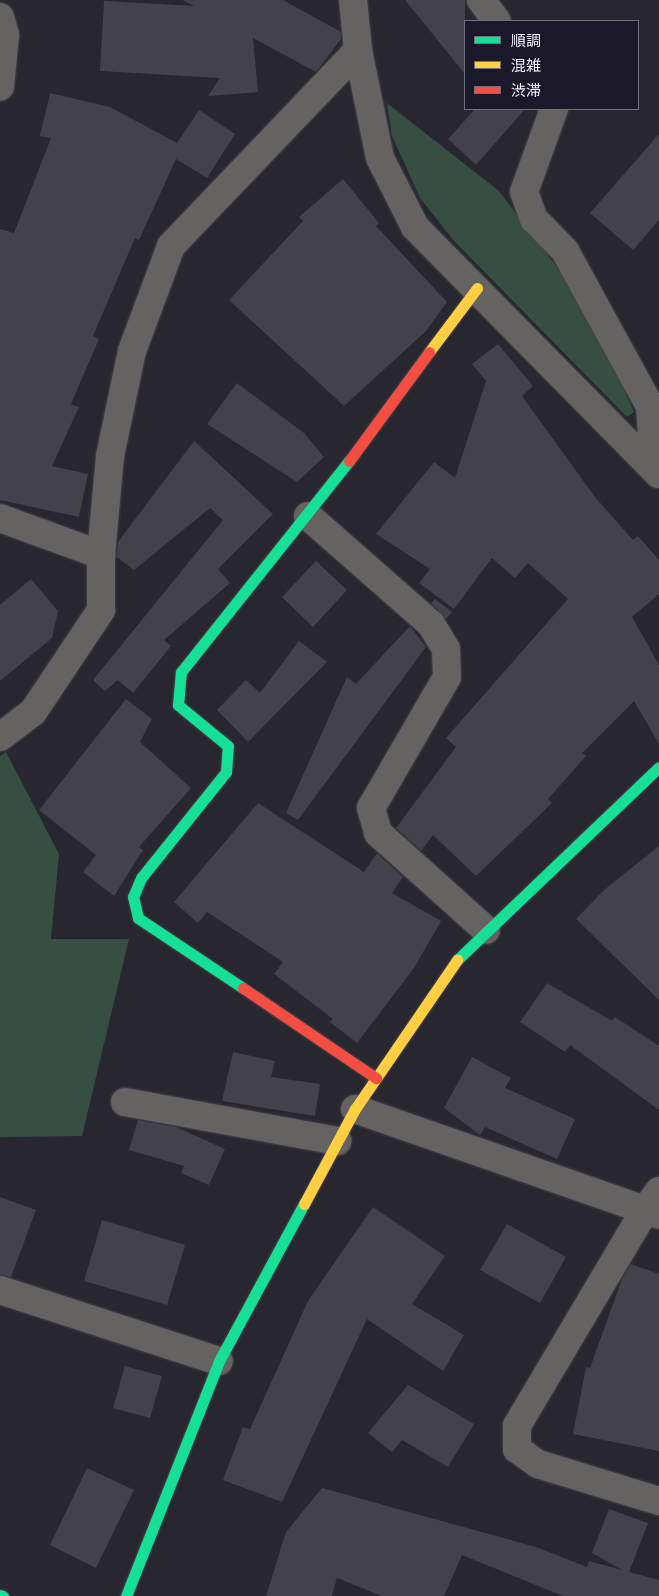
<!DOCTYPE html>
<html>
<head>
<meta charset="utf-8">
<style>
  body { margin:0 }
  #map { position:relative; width:659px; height:1596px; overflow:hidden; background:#28262f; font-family:"Exo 2","Noto Sans JP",sans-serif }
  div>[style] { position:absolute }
  .green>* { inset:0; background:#374e43 }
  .building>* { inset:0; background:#43414a }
  .roads { filter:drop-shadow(0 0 1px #45434b) drop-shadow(0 0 1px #45434b) }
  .street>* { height:28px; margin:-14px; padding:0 14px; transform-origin:14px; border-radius:14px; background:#656262 }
  .fast>* { height:11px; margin:-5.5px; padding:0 5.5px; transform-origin:5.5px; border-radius:5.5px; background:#16e098 }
  .slow>* { height:11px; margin:-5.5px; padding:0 5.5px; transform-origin:5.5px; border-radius:5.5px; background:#ffcf43 }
  .jam>* { height:11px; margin:-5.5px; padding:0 5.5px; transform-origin:5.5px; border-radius:5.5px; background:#f24e42 }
  span { translate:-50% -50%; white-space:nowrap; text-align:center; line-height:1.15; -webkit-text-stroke:5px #1b1929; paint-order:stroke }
  .legend { position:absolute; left:464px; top:20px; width:175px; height:90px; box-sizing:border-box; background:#1b1929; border:1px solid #71707e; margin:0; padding:6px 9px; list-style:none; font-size:15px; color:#f3f2fe }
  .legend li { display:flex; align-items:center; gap:10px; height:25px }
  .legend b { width:25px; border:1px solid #71707e }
</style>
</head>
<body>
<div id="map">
  <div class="green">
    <i style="clip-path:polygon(387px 103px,499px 191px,592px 313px,634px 412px,627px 417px,454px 241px,420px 198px,392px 136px)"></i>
    <i style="clip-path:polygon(6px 752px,59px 854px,51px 939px,129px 939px,82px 1136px,0 1137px,0 756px)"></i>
  </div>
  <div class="building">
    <i style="clip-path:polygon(183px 0,283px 0,341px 32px,341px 39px,316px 72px,253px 38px,258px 92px,208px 96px,220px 78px,100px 71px,104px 1px,194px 6px)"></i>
    <i style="clip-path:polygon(405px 0,465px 0,465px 74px)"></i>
    <i style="clip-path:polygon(50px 93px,110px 107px,177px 143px,199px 110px,235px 134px,207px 178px,176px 159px,139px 240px,135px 238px,93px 336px,99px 339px,71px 404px,79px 407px,52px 466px,88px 474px,79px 517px,0 500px,0 229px,14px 233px,51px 138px,40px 136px)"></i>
    <i style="clip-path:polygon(475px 109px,525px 109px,476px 165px,448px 139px)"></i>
    <i style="clip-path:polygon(659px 134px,659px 220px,633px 250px,590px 213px)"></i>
    <i style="clip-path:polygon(343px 179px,379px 223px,376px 226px,447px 302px,426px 331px,344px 406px,229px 300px,303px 221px,299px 217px)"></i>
    <i style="clip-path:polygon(498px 344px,533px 386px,522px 396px,595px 497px,633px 540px,638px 536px,659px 560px,659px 594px,632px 617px,659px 665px,659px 744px,634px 701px,582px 753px,586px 756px,548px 799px,552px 803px,476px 876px,433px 835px,421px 851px,396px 828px,456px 747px,446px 738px,568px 599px,528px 563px,515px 578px,492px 558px,454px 609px,419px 583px,430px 569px,376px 534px,434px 462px,455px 478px,486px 381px,472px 364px)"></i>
    <i style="clip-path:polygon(237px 383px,304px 433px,324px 457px,297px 482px,207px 424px)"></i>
    <i style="clip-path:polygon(194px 441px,273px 514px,218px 569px,230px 583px,164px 640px,171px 646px,133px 693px,118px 680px,105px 691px,93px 680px,223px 520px,210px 508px,134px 570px,117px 557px,118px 542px)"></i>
    <i style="clip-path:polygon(316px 561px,347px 590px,313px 627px,282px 597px)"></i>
    <i style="clip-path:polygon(31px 579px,58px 611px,52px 638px,0 681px,0 605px)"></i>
    <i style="clip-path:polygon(435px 599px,452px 612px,446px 619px,431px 603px)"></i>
    <i style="clip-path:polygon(410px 626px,426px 647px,298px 820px,286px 813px,347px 677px,356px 684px)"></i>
    <i style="clip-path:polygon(299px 641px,327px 662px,248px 742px,217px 710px,246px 680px,260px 693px)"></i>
    <i style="clip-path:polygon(126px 699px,152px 719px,140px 742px,191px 788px,139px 847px,143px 850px,114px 896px,83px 872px,96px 855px,39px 810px)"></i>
    <i style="clip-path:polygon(258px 803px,364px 872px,377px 853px,403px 877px,392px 893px,441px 921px,414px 968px,357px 1043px,330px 1022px,333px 1019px,274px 974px,283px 962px,207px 912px,198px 923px,174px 902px)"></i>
    <i style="clip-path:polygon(659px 846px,659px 1000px,576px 919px,604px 890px)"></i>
    <i style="clip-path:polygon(547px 983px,612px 1021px,615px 1017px,659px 1046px,659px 1110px,570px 1045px,565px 1052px,520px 1022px)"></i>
    <i style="clip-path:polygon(233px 1052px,275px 1061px,271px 1077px,320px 1084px,315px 1116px,222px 1101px)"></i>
    <i style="clip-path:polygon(472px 1057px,511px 1078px,505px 1088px,575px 1119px,557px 1159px,485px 1127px,480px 1135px,444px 1108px)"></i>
    <i style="clip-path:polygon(138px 1120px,176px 1127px,225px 1149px,209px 1185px,181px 1173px,184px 1166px,129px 1150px)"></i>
    <i style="clip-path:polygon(0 1197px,36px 1210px,11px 1277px,0 1275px)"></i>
    <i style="clip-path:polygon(373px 1207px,445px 1256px,412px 1304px,464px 1335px,443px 1371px,367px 1319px,282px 1502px,223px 1480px,243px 1427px,250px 1429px,308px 1301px)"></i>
    <i style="clip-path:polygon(102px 1220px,185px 1245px,167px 1305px,84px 1281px)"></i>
    <i style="clip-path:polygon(507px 1224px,566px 1257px,540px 1303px,480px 1270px)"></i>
    <i style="clip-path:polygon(631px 1264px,659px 1274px,659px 1451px,573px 1434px,586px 1367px,590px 1368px,622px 1279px)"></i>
    <i style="clip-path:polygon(125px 1366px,162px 1376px,150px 1418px,113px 1408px)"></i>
    <i style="clip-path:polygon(408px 1385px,474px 1424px,448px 1467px,402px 1440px,392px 1452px,368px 1433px)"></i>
    <i style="clip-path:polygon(87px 1468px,134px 1490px,96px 1568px,50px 1545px)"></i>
    <i style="clip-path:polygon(322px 1488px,536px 1547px,587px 1567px,589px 1561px,622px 1570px,592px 1553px,609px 1509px,648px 1523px,629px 1572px,659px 1580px,659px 1596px,563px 1596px,462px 1555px,444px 1596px,382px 1596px,337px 1578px,332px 1596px,266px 1596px,286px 1532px)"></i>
  </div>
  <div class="roads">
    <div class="street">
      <i style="left:353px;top:0;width:50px;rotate:84.3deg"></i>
      <i style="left:358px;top:50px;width:110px;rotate:78.5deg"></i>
      <i style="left:380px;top:158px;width:77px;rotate:63.1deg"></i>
      <i style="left:415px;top:227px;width:347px;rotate:45.4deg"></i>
      <i style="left:481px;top:0;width:26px;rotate:53deg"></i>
      <i style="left:0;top:17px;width:19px;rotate:74deg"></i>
      <i style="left:5px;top:35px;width:52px;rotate:95.5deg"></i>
      <i style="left:554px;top:109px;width:88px;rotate:109.9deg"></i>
      <i style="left:524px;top:192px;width:29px;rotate:70deg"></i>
      <i style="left:534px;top:219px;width:45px;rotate:45.9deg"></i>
      <i style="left:565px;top:251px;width:177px;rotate:61.3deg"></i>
      <i style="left:650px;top:406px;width:62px;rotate:86.3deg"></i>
      <i style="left:308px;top:516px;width:164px;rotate:41.3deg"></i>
      <i style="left:431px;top:624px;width:29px;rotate:59deg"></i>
      <i style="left:446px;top:649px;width:28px;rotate:88deg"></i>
      <i style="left:447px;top:677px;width:151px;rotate:120.1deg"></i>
      <i style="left:371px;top:808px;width:26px;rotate:74deg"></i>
      <i style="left:378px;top:833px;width:145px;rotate:41.9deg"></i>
      <i style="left:0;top:518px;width:108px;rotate:20.1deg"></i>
      <i style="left:0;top:737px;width:41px;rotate:-37.1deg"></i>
      <i style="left:33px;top:712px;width:123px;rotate:-56.3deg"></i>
      <i style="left:101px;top:610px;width:55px;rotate:-90deg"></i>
      <i style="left:101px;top:555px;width:99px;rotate:-84.8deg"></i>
      <i style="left:110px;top:456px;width:107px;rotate:-78.2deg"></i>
      <i style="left:132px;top:351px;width:112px;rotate:-69.6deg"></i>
      <i style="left:171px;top:246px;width:271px;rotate:-46.3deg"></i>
      <i style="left:125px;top:1102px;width:216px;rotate:10.4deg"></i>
      <i style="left:355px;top:1109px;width:322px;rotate:19.2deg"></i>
      <i style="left:659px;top:1191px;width:24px;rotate:126deg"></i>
      <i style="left:645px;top:1210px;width:251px;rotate:120.7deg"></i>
      <i style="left:517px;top:1426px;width:23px;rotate:90deg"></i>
      <i style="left:517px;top:1449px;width:26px;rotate:36deg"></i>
      <i style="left:538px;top:1464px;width:127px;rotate:17deg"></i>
      <i style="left:0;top:1290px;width:230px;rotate:18deg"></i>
    </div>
    <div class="fast">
      <i style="left:457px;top:960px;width:279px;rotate:-43.7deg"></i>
      <i style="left:243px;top:988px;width:126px;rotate:-146.3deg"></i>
      <i style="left:138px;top:918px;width:22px;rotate:-103deg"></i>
      <i style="left:133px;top:897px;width:21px;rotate:-67deg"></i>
      <i style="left:141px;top:878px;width:136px;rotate:-51.3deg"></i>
      <i style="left:226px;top:772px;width:26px;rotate:-86deg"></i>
      <i style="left:228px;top:746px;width:65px;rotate:-140.6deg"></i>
      <i style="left:178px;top:705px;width:33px;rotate:-85deg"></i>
      <i style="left:181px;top:672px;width:270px;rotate:-51.5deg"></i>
      <i style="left:0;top:1595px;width:3px;rotate:18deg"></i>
      <i style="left:126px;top:1596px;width:253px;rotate:-68.4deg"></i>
      <i style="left:219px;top:1361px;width:179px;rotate:-61.6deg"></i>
    </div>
    <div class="slow">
      <i style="left:429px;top:352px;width:80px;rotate:-53.1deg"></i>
      <i style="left:304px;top:1204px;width:108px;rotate:-61.8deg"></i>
      <i style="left:355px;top:1109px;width:181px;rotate:-55.6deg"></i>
    </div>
    <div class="jam">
      <i style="left:349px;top:461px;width:135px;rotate:-53.7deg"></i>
      <i style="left:243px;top:988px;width:161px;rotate:34.1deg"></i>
    </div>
  </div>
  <ul class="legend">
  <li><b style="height:6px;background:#16e098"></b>順調</li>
  <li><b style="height:6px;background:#ffcf43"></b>混雑</li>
  <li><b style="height:6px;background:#f24e42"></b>渋滞</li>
  </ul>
</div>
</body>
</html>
